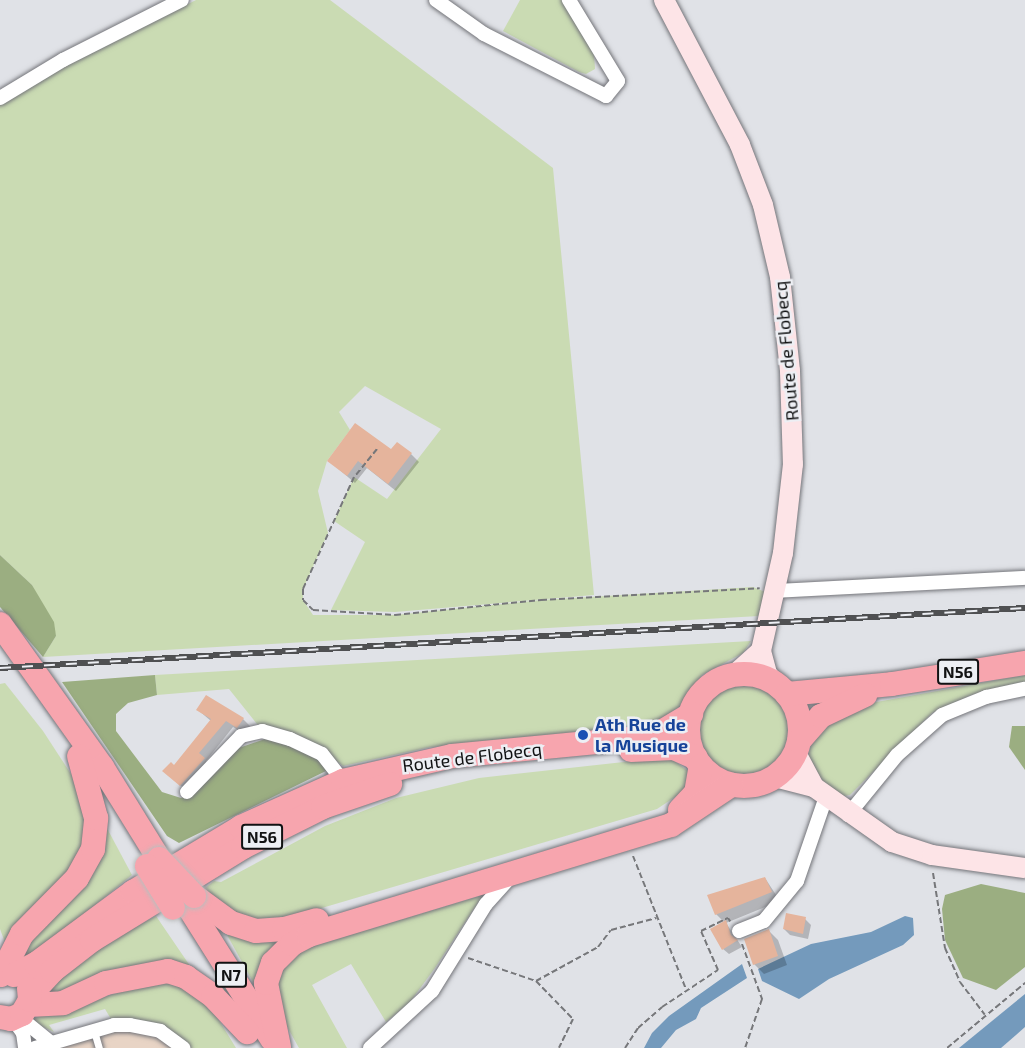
<!DOCTYPE html>
<html>
<head>
<meta charset="utf-8">
<style>
  body { margin:0 }
  #map { position:relative; width:1025px; height:1048px; overflow:hidden; background:#e0e2e7; font-family:"Exo 2",sans-serif }
  div>[style] { position:absolute }
  .commercial>* { inset:0; background:#e8d4c5 }
  .green>* { inset:0; background:#cadbb3 }
  .round { border-radius:50% }
  .forest>* { inset:0; background:#9bae81 }
  .water>* { inset:0; background:#749abc }
  .shadow>* { inset:0; background:#0003 }
  .building>* { inset:0; background:#e5b49c }
  .path>* { height:2px; margin-top:-1px; transform-origin:0; background:repeating-linear-gradient(90deg,#76777a 0 6px,transparent 0 9px) }
  .roads { filter:drop-shadow(0 0 2px #74757a) drop-shadow(0 0 2px #74757a) }
  .lane>* { height:7px; margin:-3.5px; padding:0 3.5px; transform-origin:3.5px; border-radius:3.5px; background:#fff }
  .street>* { height:14px; margin:-7px; padding:0 7px; transform-origin:7px; border-radius:7px; background:#fff }
  .secondary>* { height:20px; margin:-10px; padding:0 10px; transform-origin:10px; border-radius:10px; background:#fde4e7 }
  .highway>* { height:24px; margin:-12px; padding:0 12px; transform-origin:12px; border-radius:12px; background:#f7a5ae }
  .highway>.ring { margin:-12px; padding:0; box-sizing:content-box; background:none; border:24px solid #f7a5ae; border-radius:50% }
  .rail>* { height:6px; margin-top:-3px; transform-origin:0; background:repeating-linear-gradient(90deg,#edeff4 0 11px,#4f5052 0 22px); box-sizing:border-box; border-block:2px solid #4f5052 }
  .bridges { filter:drop-shadow(0 0 2px #bcbdbd) drop-shadow(0 0 2px #bcbdbd) }
  .highway-bridge>* { height:24px; margin:-12px; padding:0 12px; transform-origin:12px; border-radius:12px; background:#f7a5ae }
  .dots>* { width:16px; height:16px; translate:-50% -50%; box-sizing:border-box; border:3px solid #edeff4; border-radius:50% }
  span { translate:-50% -50%; white-space:nowrap; text-align:center; line-height:1.15; -webkit-text-stroke:5px #edeff4; paint-order:stroke }
  .shield-label span { padding:2px 4px; background:#edeff4; border:2px solid; border-radius:4px; -webkit-text-stroke-width:0 }
  .shield-label { font-size:16px; color:#111213; font-weight:700 }
  .street-label { font-size:18px; color:#111213 }
  .transit-label { font-size:18px; color:#164399; font-weight:700 }
  .left { translate:0 -50%; text-align:left }
</style>
</head>
<body>
<div id="map">
  <div class="commercial">
    <i style="clip-path:polygon(130px 1025px,183px 1048px,35px 1048px)"></i>
  </div>
  <div class="green">
    <i style="clip-path:polygon(196px 0,330px 0,553px 168px,594px 595px,395px 612px,331px 610px,365px 542px,334px 521px,354px 477px,387px 499px,441px 429px,365px 386px,339px 412px,350px 430px,327px 461px,318px 491px,328px 533px,303px 589px,303px 600px,313px 615px,395px 615px,541px 600px,753px 587px,765px 592px,759px 616px,43px 657px,56px 636px,32px 585px,0 555px,0 105px,64px 67px)"></i>
    <i style="clip-path:polygon(520px 0,562px 0,594px 54px,595px 69px,586px 74px,579px 72px,503px 31px)"></i>
    <i style="clip-path:polygon(751px 641px,743px 653px,702px 675px,681px 706px,650px 725px,629px 731px,431px 747px,343px 766px,324px 752px,257px 724px,229px 689px,157px 695px,155px 675px)"></i>
    <i style="clip-path:polygon(1025px 675px,1025px 685px,971px 695px,932px 713px,850px 795px,838px 797px,822px 784px,808px 760px,811px 743px,821px 728px,871px 703px)"></i>
    <i style="clip-path:polygon(5px 683px,43px 731px,86px 797px,85px 849px,6px 945px,0 929px,0 684px)"></i>
    <i class="round" style="left:700px;top:686px;width:88px;height:88px"></i>
    <i style="clip-path:polygon(669px 757px,688px 771px,687px 789px,657px 809px,315px 910px,256px 924px,200px 892px,214px 881px,221px 882px,325px 826px,396px 798px,479px 778px)"></i>
    <i style="clip-path:polygon(101px 817px,132px 875px,19px 967px,36px 923px)"></i>
    <i style="clip-path:polygon(483px 895px,435px 968px,410px 1002px,386px 1022px,351px 964px,312px 985px,347px 1048px,299px 1048px,285px 1023px,273px 987px,293px 952px)"></i>
    <i style="clip-path:polygon(156px 916px,199px 979px,181px 970px,55px 1000px,42px 989px,110px 940px)"></i>
    <i style="clip-path:polygon(226px 933px,284px 937px,257px 983px,253px 982px)"></i>
    <i style="clip-path:polygon(167px 978px,191px 990px,217px 1017px,236px 1048px,188px 1048px,168px 1029px,153px 1022px,111px 1019px,105px 1009px,49px 1025px,54px 1032px,28px 1020px)"></i>
  </div>
  <div class="forest">
    <i style="clip-path:polygon(0 555px,32px 585px,54px 622px,56px 636px,43px 657px,0 607px)"></i>
    <i style="clip-path:polygon(155px 675px,157px 695px,128px 703px,116px 714px,116px 731px,162px 792px,181px 798px,192px 792px,233px 750px,268px 738px,291px 743px,326px 764px,326px 771px,179px 843px,167px 836px,62px 682px)"></i>
    <i style="clip-path:polygon(1012px 726px,1025px 726px,1025px 770px,1009px 747px)"></i>
    <i style="clip-path:polygon(981px 884px,1025px 893px,1025px 967px,996px 990px,963px 978px,945px 940px,942px 909px,945px 895px)"></i>
  </div>
  <div class="water">
    <i style="clip-path:polygon(905px 916px,913px 918px,914px 935px,903px 945px,829px 979px,799px 999px,762px 981px,758px 969px,811px 944px,871px 932px)"></i>
    <i style="clip-path:polygon(742px 964px,747px 978px,701px 1008px,696px 1019px,676px 1030px,661px 1048px,644px 1048px,652px 1033px,669px 1016px)"></i>
    <i style="clip-path:polygon(1025px 994px,1025px 1027px,1001px 1048px,959px 1048px)"></i>
  </div>
  <div class="shadow">
    <i style="clip-path:polygon(391px 452px,411px 454px,419px 462px,396px 491px,367px 468px,355px 483px,329px 461px)"></i>
    <i style="clip-path:polygon(198px 710px,243px 719px,250px 726px,245px 734px,233px 727px,206px 761px,211px 766px,188px 792px,172px 778px,174px 767px,211px 721px)"></i>
    <i style="clip-path:polygon(765px 878px,780px 901px,726px 923px,742px 947px,729px 954px,723px 949px,725px 923px,716px 914px)"></i>
    <i style="clip-path:polygon(805px 919px,811px 925px,808px 939px,790px 935px,784px 929px)"></i>
    <i style="clip-path:polygon(769px 931px,778px 940px,787px 965px,764px 974px,754px 964px)"></i>
  </div>
  <div class="building">
    <i style="clip-path:polygon(355px 423px,391px 449px,397px 442px,412px 453px,388px 484px,358px 461px,347px 476px,327px 461px)"></i>
    <i style="clip-path:polygon(206px 695px,244px 718px,237px 728px,226px 721px,199px 753px,205px 758px,180px 786px,162px 771px,171px 762px,174px 765px,211px 719px,196px 710px)"></i>
    <i style="clip-path:polygon(765px 877px,772px 892px,715px 915px,707px 895px)"></i>
    <i style="clip-path:polygon(786px 913px,806px 917px,803px 934px,783px 929px)"></i>
    <i style="clip-path:polygon(726px 920px,731px 935px,738px 940px,722px 950px,710px 929px)"></i>
    <i style="clip-path:polygon(769px 929px,778px 956px,753px 965px,744px 939px)"></i>
  </div>
  <div class="path">
    <i style="left:377px;top:449px;width:36px;rotate:129deg"></i>
    <i style="left:354px;top:477px;width:123px;rotate:114.5deg"></i>
    <i style="left:303px;top:589px;width:11px;rotate:90deg"></i>
    <i style="left:303px;top:600px;width:14px;rotate:45deg"></i>
    <i style="left:313px;top:610px;width:82px;rotate:3.5deg"></i>
    <i style="left:395px;top:615px;width:147px;rotate:-5.9deg"></i>
    <i style="left:541px;top:600px;width:219px;rotate:-3.1deg"></i>
    <i style="left:633px;top:856px;width:143px;rotate:68.3deg"></i>
    <i style="left:933px;top:873px;width:76px;rotate:80.9deg"></i>
    <i style="left:945px;top:948px;width:37px;rotate:66deg"></i>
    <i style="left:960px;top:982px;width:41px;rotate:52.9deg"></i>
    <i style="left:742px;top:944px;width:59px;rotate:70deg"></i>
    <i style="left:762px;top:999px;width:52px;rotate:109.1deg"></i>
    <i style="left:468px;top:958px;width:72px;rotate:18.7deg"></i>
    <i style="left:536px;top:981px;width:71px;rotate:-28.7deg"></i>
    <i style="left:598px;top:947px;width:21px;rotate:-53deg"></i>
    <i style="left:611px;top:930px;width:47px;rotate:-14.9deg"></i>
    <i style="left:536px;top:981px;width:53px;rotate:45.8deg"></i>
    <i style="left:573px;top:1019px;width:32px;rotate:116deg"></i>
    <i style="left:625px;top:1048px;width:24px;rotate:-57deg"></i>
    <i style="left:638px;top:1028px;width:32px;rotate:-41deg"></i>
    <i style="left:662px;top:1007px;width:67px;rotate:-33.5deg"></i>
    <i style="left:718px;top:970px;width:43px;rotate:-113.6deg"></i>
    <i style="left:701px;top:931px;width:30px;rotate:-26deg"></i>
    <i style="left:728px;top:918px;width:4px;rotate:56deg"></i>
    <i style="left:947px;top:1048px;width:102px;rotate:-39.8deg"></i>
  </div>
  <div class="roads">
    <div class="lane">
      <i style="left:94px;top:1031px;width:18px;rotate:74deg"></i>
    </div>
    <div class="street">
      <i style="left:436px;top:0;width:59px;rotate:35.3deg"></i>
      <i style="left:484px;top:34px;width:137px;rotate:26.9deg"></i>
      <i style="left:606px;top:96px;width:19px;rotate:-51deg"></i>
      <i style="left:618px;top:81px;width:95px;rotate:-121.2deg"></i>
      <i style="left:0;top:98px;width:74px;rotate:-31.1deg"></i>
      <i style="left:63px;top:60px;width:133px;rotate:-26.8deg"></i>
      <i style="left:775px;top:591px;width:250px;rotate:-3deg"></i>
      <i style="left:187px;top:792px;width:78px;rotate:-46deg"></i>
      <i style="left:241px;top:736px;width:22px;rotate:-13deg"></i>
      <i style="left:262px;top:731px;width:29px;rotate:16deg"></i>
      <i style="left:290px;top:739px;width:35px;rotate:25deg"></i>
      <i style="left:322px;top:754px;width:34px;rotate:52deg"></i>
      <i style="left:848px;top:815px;width:77px;rotate:-50.8deg"></i>
      <i style="left:897px;top:755px;width:60px;rotate:-41.6deg"></i>
      <i style="left:942px;top:715px;width:48px;rotate:-22.2deg"></i>
      <i style="left:986px;top:697px;width:40px;rotate:-12deg"></i>
      <i style="left:739px;top:931px;width:27px;rotate:-22deg"></i>
      <i style="left:764px;top:921px;width:52px;rotate:-50.5deg"></i>
      <i style="left:797px;top:881px;width:89px;rotate:-71deg"></i>
      <i style="left:18px;top:1016px;width:41px;rotate:39.1deg"></i>
      <i style="left:15px;top:1022px;width:14px;rotate:54deg"></i>
      <i style="left:23px;top:1033px;width:15px;rotate:82deg"></i>
      <i style="left:35px;top:1048px;width:82px;rotate:-16.2deg"></i>
      <i style="left:114px;top:1025px;width:16px"></i>
      <i style="left:130px;top:1025px;width:31px;rotate:11deg"></i>
      <i style="left:160px;top:1031px;width:29px;rotate:36deg"></i>
      <i style="left:370px;top:1048px;width:84px;rotate:-42.6deg"></i>
      <i style="left:432px;top:991px;width:102px;rotate:-58.2deg"></i>
      <i style="left:486px;top:904px;width:36px;rotate:-48deg"></i>
    </div>
    <div class="secondary">
      <i style="left:664px;top:0;width:164px;rotate:62.3deg"></i>
      <i style="left:740px;top:145px;width:64px;rotate:69deg"></i>
      <i style="left:763px;top:205px;width:74px;rotate:76.7deg"></i>
      <i style="left:780px;top:277px;width:95px;rotate:83.9deg"></i>
      <i style="left:790px;top:371px;width:93px;rotate:88.2deg"></i>
      <i style="left:793px;top:464px;width:90px;rotate:96.4deg"></i>
      <i style="left:783px;top:553px;width:100px;rotate:102.7deg"></i>
      <i style="left:761px;top:651px;width:24px;rotate:75deg"></i>
      <i style="left:767px;top:674px;width:16px;rotate:47deg"></i>
      <i style="left:734px;top:675px;width:36px;rotate:-42deg"></i>
      <i style="left:796px;top:753px;width:38px;rotate:62deg"></i>
      <i style="left:814px;top:787px;width:95px;rotate:35.2deg"></i>
      <i style="left:892px;top:842px;width:42px;rotate:18deg"></i>
      <i style="left:932px;top:855px;width:94px;rotate:8deg"></i>
      <i style="left:775px;top:777px;width:40px;rotate:14.4deg"></i>
    </div>
    <div class="highway">
      <i style="left:0;top:624px;width:176px;rotate:54.5deg"></i>
      <i style="left:102px;top:767px;width:108px;rotate:58.2deg"></i>
      <i class="ring" style="left:688px;top:674px;width:88px;height:88px"></i>
      <i style="left:787px;top:694px;width:105px;rotate:-5.4deg"></i>
      <i style="left:892px;top:684px;width:135px;rotate:-9deg"></i>
      <i style="left:799px;top:741px;width:33px;rotate:-49deg"></i>
      <i style="left:821px;top:716px;width:49px;rotate:-25.5deg"></i>
      <i style="left:631px;top:750px;width:43px;rotate:-2.7deg"></i>
      <i style="left:674px;top:748px;width:24px;rotate:24deg"></i>
      <i style="left:680px;top:810px;width:23px;rotate:-47deg"></i>
      <i style="left:696px;top:793px;width:27px;rotate:-80deg"></i>
      <i style="left:194px;top:896px;width:46px;rotate:36.1deg"></i>
      <i style="left:231px;top:923px;width:26px;rotate:18deg"></i>
      <i style="left:256px;top:931px;width:28px;rotate:-4deg"></i>
      <i style="left:284px;top:929px;width:34px;rotate:-15deg"></i>
      <i style="left:185px;top:901px;width:163px;rotate:57.8deg"></i>
      <i style="left:1px;top:975px;width:46px;rotate:-62.9deg"></i>
      <i style="left:22px;top:934px;width:78px;rotate:-45.5deg"></i>
      <i style="left:77px;top:878px;width:33px;rotate:-61deg"></i>
      <i style="left:93px;top:849px;width:31px;rotate:-84deg"></i>
      <i style="left:96px;top:818px;width:64px;rotate:-105.3deg"></i>
      <i style="left:14px;top:975px;width:25px;rotate:-27deg"></i>
      <i style="left:36px;top:964px;width:121px;rotate:-36.6deg"></i>
      <i style="left:133px;top:892px;width:126px;rotate:-31deg"></i>
      <i style="left:241px;top:827px;width:112px;rotate:-24.3deg"></i>
      <i style="left:343px;top:781px;width:112px;rotate:-12.9deg"></i>
      <i style="left:452px;top:756px;width:189px;rotate:-5.5deg"></i>
      <i style="left:640px;top:738px;width:24px;rotate:-17deg"></i>
      <i style="left:663px;top:731px;width:33px;rotate:-31deg"></i>
      <i style="left:30px;top:995px;width:33px;rotate:-47deg"></i>
      <i style="left:52px;top:971px;width:51px;rotate:-37.8deg"></i>
      <i style="left:92px;top:940px;width:177px;rotate:-31.6deg"></i>
      <i style="left:243px;top:847px;width:89px;rotate:-26.6deg"></i>
      <i style="left:323px;top:807px;width:71px;rotate:-18.9deg"></i>
      <i style="left:28px;top:1005px;width:35px;rotate:-3deg"></i>
      <i style="left:63px;top:1003px;width:47px;rotate:-24.9deg"></i>
      <i style="left:106px;top:983px;width:63px;rotate:-11deg"></i>
      <i style="left:168px;top:971px;width:19px;rotate:18deg"></i>
      <i style="left:186px;top:977px;width:33px;rotate:35deg"></i>
      <i style="left:213px;top:996px;width:50px;rotate:46.6deg"></i>
      <i style="left:0;top:1017px;width:11px;rotate:10deg"></i>
      <i style="left:11px;top:1019px;width:12px;rotate:-24deg"></i>
      <i style="left:22px;top:1014px;width:16px;rotate:-60deg"></i>
      <i style="left:30px;top:1000px;width:11px;rotate:-95deg"></i>
      <i style="left:279px;top:1047px;width:65px;rotate:-101.5deg"></i>
      <i style="left:266px;top:983px;width:21px;rotate:-71deg"></i>
      <i style="left:273px;top:963px;width:27px;rotate:-45deg"></i>
      <i style="left:292px;top:944px;width:19px;rotate:-28deg"></i>
      <i style="left:309px;top:935px;width:378px;rotate:-16.9deg"></i>
      <i style="left:671px;top:825px;width:72px;rotate:-33.7deg"></i>
    </div>
  </div>
  <div class="rail">
    <i style="left:0;top:668px;width:1027px;rotate:-3.35deg"></i>
  </div>
  <div class="bridges">
    <div class="highway-bridge">
      <i style="left:159px;top:859px;width:51px;rotate:46.6deg"></i>
      <i style="left:147px;top:866px;width:49px;rotate:58.2deg"></i>
    </div>
  </div>
  <div class="dots">
    <i style="left:583px;top:735px;background:#1a4fb4"></i>
  </div>
  <div class="shield-label">
    <span style="left:958px;top:672px">N56</span>
    <span style="left:262px;top:837px">N56</span>
    <span style="left:231px;top:975px">N7</span>
  </div>
  <div class="street-label">
    <span style="left:786px;top:351px;rotate:-95deg">Route de Flobecq</span>
    <span style="left:472px;top:757px;rotate:-7deg">Route de Flobecq</span>
  </div>
  <div class="transit-label">
    <span class="left" style="left:595px;top:735px">Ath Rue de<br>la Musique</span>
  </div>
</div>
</body>
</html>
